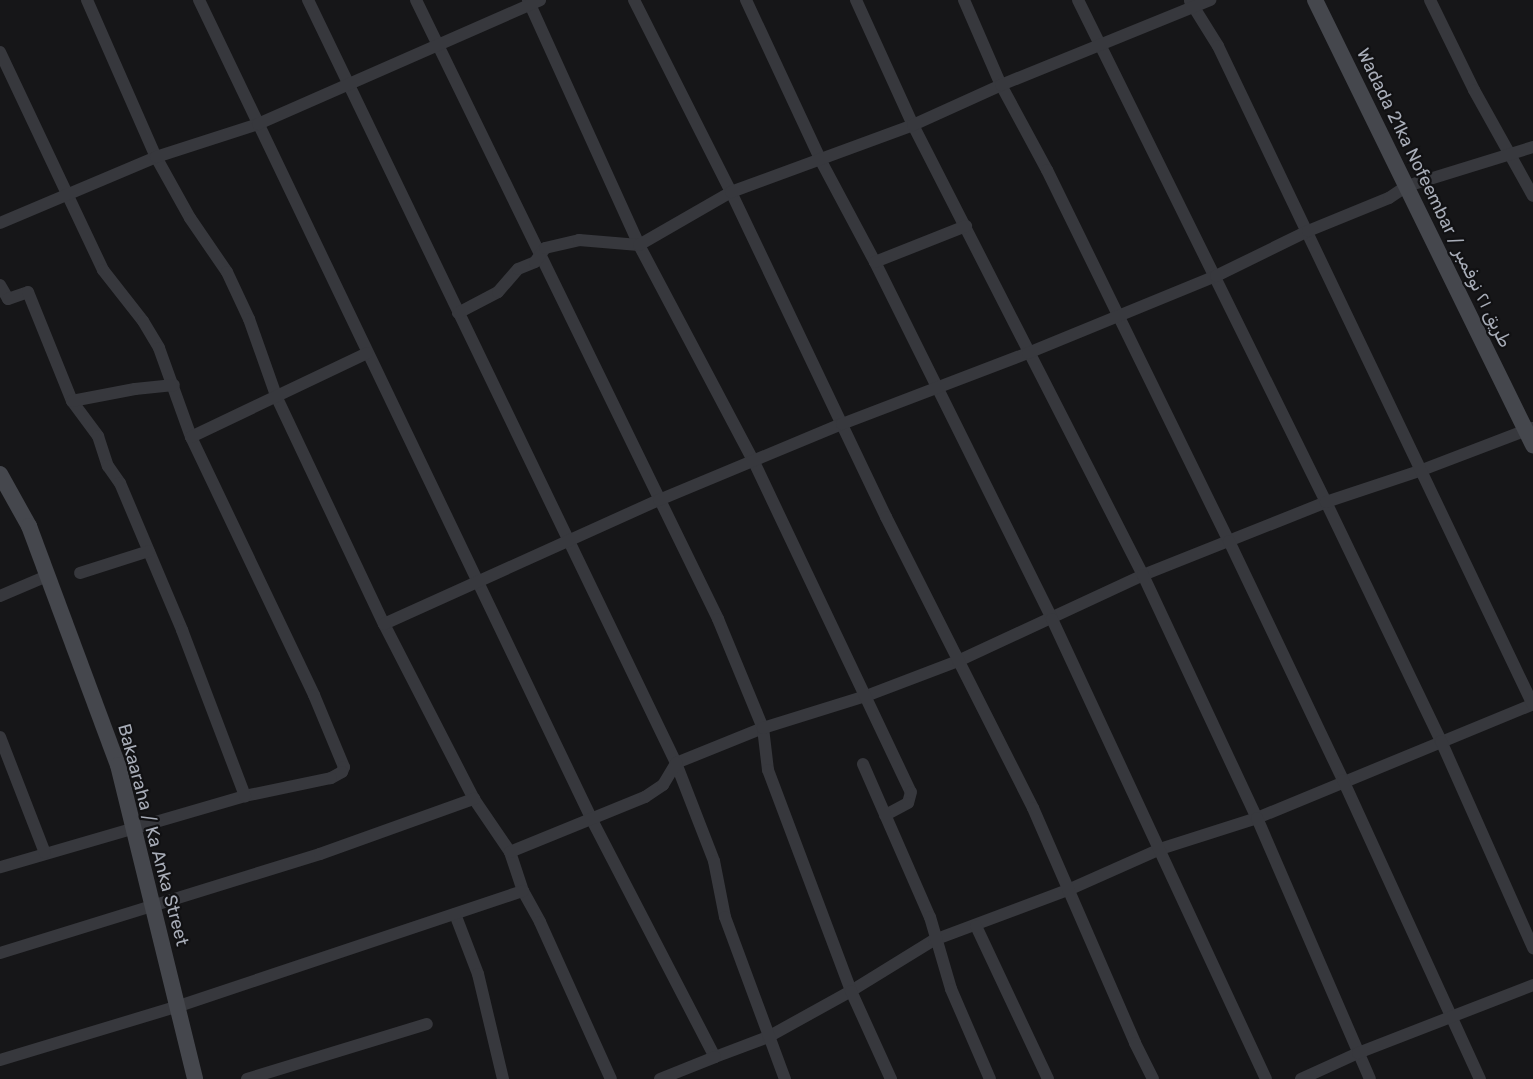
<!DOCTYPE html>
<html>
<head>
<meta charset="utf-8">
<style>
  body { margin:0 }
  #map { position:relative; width:1533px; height:1079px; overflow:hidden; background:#161618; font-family:Rubik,Vazirmatn,sans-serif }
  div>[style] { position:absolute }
  .street>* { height:12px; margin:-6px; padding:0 6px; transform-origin:6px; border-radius:6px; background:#37383d }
  .secondary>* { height:16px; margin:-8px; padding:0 8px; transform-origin:8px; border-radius:8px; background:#45474d }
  span { translate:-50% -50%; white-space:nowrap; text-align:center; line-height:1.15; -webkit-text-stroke:4.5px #111113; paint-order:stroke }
  .street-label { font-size:18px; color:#a8adb8 }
</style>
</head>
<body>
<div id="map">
  <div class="street">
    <i style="left:87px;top:0;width:171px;rotate:66.3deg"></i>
    <i style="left:156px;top:157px;width:70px;rotate:60.9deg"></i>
    <i style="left:190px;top:218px;width:65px;rotate:55.6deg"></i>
    <i style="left:227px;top:272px;width:52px;rotate:64.9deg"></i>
    <i style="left:249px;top:319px;width:84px;rotate:70.5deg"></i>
    <i style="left:277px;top:398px;width:250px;rotate:64.7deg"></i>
    <i style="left:384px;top:624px;width:197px;rotate:62.8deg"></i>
    <i style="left:474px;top:799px;width:64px;rotate:55.8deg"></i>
    <i style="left:510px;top:852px;width:41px;rotate:71.6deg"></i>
    <i style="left:523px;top:891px;width:35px;rotate:61deg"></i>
    <i style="left:540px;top:922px;width:172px;rotate:65.7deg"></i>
    <i style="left:199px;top:0;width:909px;rotate:64.39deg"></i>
    <i style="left:592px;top:820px;width:267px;rotate:62.6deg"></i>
    <i style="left:715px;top:1057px;width:57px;rotate:-20.7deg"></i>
    <i style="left:768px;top:1037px;width:95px;rotate:-29deg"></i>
    <i style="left:851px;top:991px;width:97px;rotate:-31.6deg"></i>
    <i style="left:934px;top:940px;width:143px;rotate:-20.5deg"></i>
    <i style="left:1068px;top:890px;width:101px;rotate:-24deg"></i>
    <i style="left:1160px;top:849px;width:102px;rotate:-17.7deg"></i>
    <i style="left:1257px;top:818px;width:299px;rotate:-22.4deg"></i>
    <i style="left:308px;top:0;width:847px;rotate:64.25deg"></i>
    <i style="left:676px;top:763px;width:94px;rotate:-21.9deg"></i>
    <i style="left:763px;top:728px;width:42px;rotate:83.2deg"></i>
    <i style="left:768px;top:770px;width:236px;rotate:69.4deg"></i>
    <i style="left:851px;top:991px;width:97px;rotate:65.6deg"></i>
    <i style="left:416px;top:0;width:689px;rotate:63.99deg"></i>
    <i style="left:718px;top:619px;width:118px;rotate:67.6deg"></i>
    <i style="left:763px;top:728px;width:108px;rotate:-17.3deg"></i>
    <i style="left:866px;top:696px;width:98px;rotate:-20.8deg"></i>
    <i style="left:958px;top:661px;width:204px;rotate:-24.9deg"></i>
    <i style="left:1143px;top:575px;width:197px;rotate:-21.7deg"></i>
    <i style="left:1326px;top:502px;width:265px;rotate:64.3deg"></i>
    <i style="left:1441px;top:741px;width:227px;rotate:66deg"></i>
    <i style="left:528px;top:0;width:269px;rotate:65.6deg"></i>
    <i style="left:639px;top:245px;width:246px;rotate:62.1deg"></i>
    <i style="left:754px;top:462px;width:365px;rotate:64.6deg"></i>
    <i style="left:911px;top:792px;width:11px;rotate:105deg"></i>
    <i style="left:908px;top:803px;width:26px;rotate:152deg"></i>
    <i style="left:634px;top:0;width:215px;rotate:63.2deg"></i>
    <i style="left:731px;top:192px;width:360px;rotate:64.5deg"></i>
    <i style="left:886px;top:517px;width:326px;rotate:63.2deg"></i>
    <i style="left:1033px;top:808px;width:256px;rotate:66.5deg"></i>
    <i style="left:1135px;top:1043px;width:40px;rotate:63.4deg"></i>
    <i style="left:746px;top:0;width:178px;rotate:65deg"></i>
    <i style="left:821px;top:161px;width:115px;rotate:61.9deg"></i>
    <i style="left:875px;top:262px;width:398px;rotate:63.6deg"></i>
    <i style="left:1052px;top:619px;width:507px;rotate:65.05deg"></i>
    <i style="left:856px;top:0;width:137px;rotate:65.5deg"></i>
    <i style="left:913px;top:125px;width:505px;rotate:62.93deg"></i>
    <i style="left:1143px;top:575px;width:268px;rotate:64.9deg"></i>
    <i style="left:1257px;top:818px;width:284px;rotate:66.6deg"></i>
    <i style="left:964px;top:0;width:93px;rotate:66.5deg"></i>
    <i style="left:1001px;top:85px;width:97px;rotate:61.6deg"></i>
    <i style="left:1047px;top:170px;width:413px;rotate:63.9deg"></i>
    <i style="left:1229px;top:541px;width:265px;rotate:64.5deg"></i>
    <i style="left:1343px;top:780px;width:329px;rotate:65.4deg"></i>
    <i style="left:1078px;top:0;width:560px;rotate:63.71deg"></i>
    <i style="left:1326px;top:502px;width:101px;rotate:-18.4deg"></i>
    <i style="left:1422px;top:470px;width:118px;rotate:-20.9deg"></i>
    <i style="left:1430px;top:0;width:100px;rotate:63.9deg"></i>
    <i style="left:1474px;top:90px;width:121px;rotate:60.9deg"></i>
    <i style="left:1190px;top:1px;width:53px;rotate:58.1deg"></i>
    <i style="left:1218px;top:46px;width:730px;rotate:64.45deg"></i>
    <i style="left:0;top:52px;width:241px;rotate:64.7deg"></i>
    <i style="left:103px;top:270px;width:65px;rotate:51.9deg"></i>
    <i style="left:143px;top:321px;width:31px;rotate:59deg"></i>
    <i style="left:159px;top:348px;width:95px;rotate:70.2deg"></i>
    <i style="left:191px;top:437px;width:286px;rotate:64.5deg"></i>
    <i style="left:314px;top:695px;width:78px;rotate:67.4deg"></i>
    <i style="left:344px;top:767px;width:5px;rotate:112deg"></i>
    <i style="left:342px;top:772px;width:13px;rotate:151deg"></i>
    <i style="left:331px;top:778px;width:88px;rotate:168.2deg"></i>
    <i style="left:245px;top:796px;width:255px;rotate:163.8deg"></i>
    <i style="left:0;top:223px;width:169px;rotate:-22.9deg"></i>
    <i style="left:156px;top:157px;width:107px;rotate:-17.9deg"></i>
    <i style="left:258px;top:124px;width:308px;rotate:-23.7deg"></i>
    <i style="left:875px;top:262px;width:98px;rotate:-21.6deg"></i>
    <i style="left:0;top:285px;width:16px;rotate:60deg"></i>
    <i style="left:8px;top:299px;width:21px;rotate:-19deg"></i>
    <i style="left:28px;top:292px;width:118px;rotate:68deg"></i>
    <i style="left:72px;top:401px;width:44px;rotate:53.4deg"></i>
    <i style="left:98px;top:436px;width:32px;rotate:72deg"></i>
    <i style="left:108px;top:466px;width:21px;rotate:55deg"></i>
    <i style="left:120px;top:483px;width:160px;rotate:67.1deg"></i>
    <i style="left:182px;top:630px;width:178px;rotate:69.2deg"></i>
    <i style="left:458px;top:313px;width:45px;rotate:-27.7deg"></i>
    <i style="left:498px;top:292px;width:30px;rotate:-49deg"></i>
    <i style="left:518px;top:269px;width:18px;rotate:-22deg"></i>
    <i style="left:535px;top:262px;width:17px;rotate:-54deg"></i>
    <i style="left:545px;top:248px;width:35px;rotate:-13deg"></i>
    <i style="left:579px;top:240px;width:60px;rotate:4.8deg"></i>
    <i style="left:639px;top:245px;width:106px;rotate:-29.9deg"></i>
    <i style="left:731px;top:192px;width:194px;rotate:-20.2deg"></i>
    <i style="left:913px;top:125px;width:97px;rotate:-24.4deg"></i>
    <i style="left:1001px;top:85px;width:226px;rotate:-22.1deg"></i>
    <i style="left:72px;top:401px;width:64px;rotate:-10.8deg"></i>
    <i style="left:135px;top:389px;width:39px;rotate:-6deg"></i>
    <i style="left:191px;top:437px;width:195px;rotate:-25.5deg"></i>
    <i style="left:80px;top:573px;width:72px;rotate:-17.7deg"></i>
    <i style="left:0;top:596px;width:51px;rotate:-23.1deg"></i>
    <i style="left:384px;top:624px;width:302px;rotate:-24.3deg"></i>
    <i style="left:659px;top:500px;width:198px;rotate:-22.6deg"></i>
    <i style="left:842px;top:424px;width:199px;rotate:-20.9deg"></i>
    <i style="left:1028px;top:353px;width:203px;rotate:-22.3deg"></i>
    <i style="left:1216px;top:276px;width:102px;rotate:-26.1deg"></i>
    <i style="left:1308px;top:231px;width:87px;rotate:-22.2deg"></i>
    <i style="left:1389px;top:198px;width:22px;rotate:-34deg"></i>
    <i style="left:1407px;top:186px;width:132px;rotate:-17.2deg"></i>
    <i style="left:0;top:737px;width:124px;rotate:68.8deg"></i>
    <i style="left:676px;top:763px;width:105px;rotate:68.8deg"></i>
    <i style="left:714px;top:861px;width:57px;rotate:78.9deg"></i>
    <i style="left:725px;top:917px;width:173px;rotate:69.7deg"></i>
    <i style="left:863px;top:764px;width:167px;rotate:66.4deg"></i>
    <i style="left:930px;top:917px;width:75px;rotate:73.7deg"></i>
    <i style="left:951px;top:989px;width:98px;rotate:66.6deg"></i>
    <i style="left:510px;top:852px;width:146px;rotate:-22.2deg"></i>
    <i style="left:645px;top:797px;width:22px;rotate:-34deg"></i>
    <i style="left:663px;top:785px;width:26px;rotate:-59deg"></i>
    <i style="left:455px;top:914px;width:64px;rotate:69deg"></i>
    <i style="left:478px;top:974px;width:108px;rotate:76.6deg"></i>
    <i style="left:976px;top:926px;width:169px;rotate:64.8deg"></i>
    <i style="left:0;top:953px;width:335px;rotate:-17.2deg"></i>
    <i style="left:320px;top:854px;width:164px;rotate:-19.7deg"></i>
    <i style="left:0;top:1060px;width:184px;rotate:-16.8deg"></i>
    <i style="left:176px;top:1007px;width:366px;rotate:-18.5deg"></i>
    <i style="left:247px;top:1079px;width:188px;rotate:-17deg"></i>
    <i style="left:660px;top:1079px;width:59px;rotate:-21.8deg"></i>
    <i style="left:1301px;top:1079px;width:63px;rotate:-24.5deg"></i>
    <i style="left:1358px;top:1053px;width:188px;rotate:-21.2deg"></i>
  </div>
  <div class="secondary">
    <i style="left:1315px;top:0;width:496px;rotate:63.9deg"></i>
    <i style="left:0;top:474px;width:60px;rotate:60.9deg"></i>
    <i style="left:29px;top:526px;width:255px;rotate:69.6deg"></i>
    <i style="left:118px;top:765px;width:323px;rotate:76.2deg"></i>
  </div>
  <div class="street-label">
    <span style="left:1434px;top:198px;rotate:64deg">Wadada 21ka Nofeembar / طريق ٢١ نوفمبر</span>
    <span style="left:153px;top:835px;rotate:75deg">Bakaaraha / Ka Anka Street</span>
  </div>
</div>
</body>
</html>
